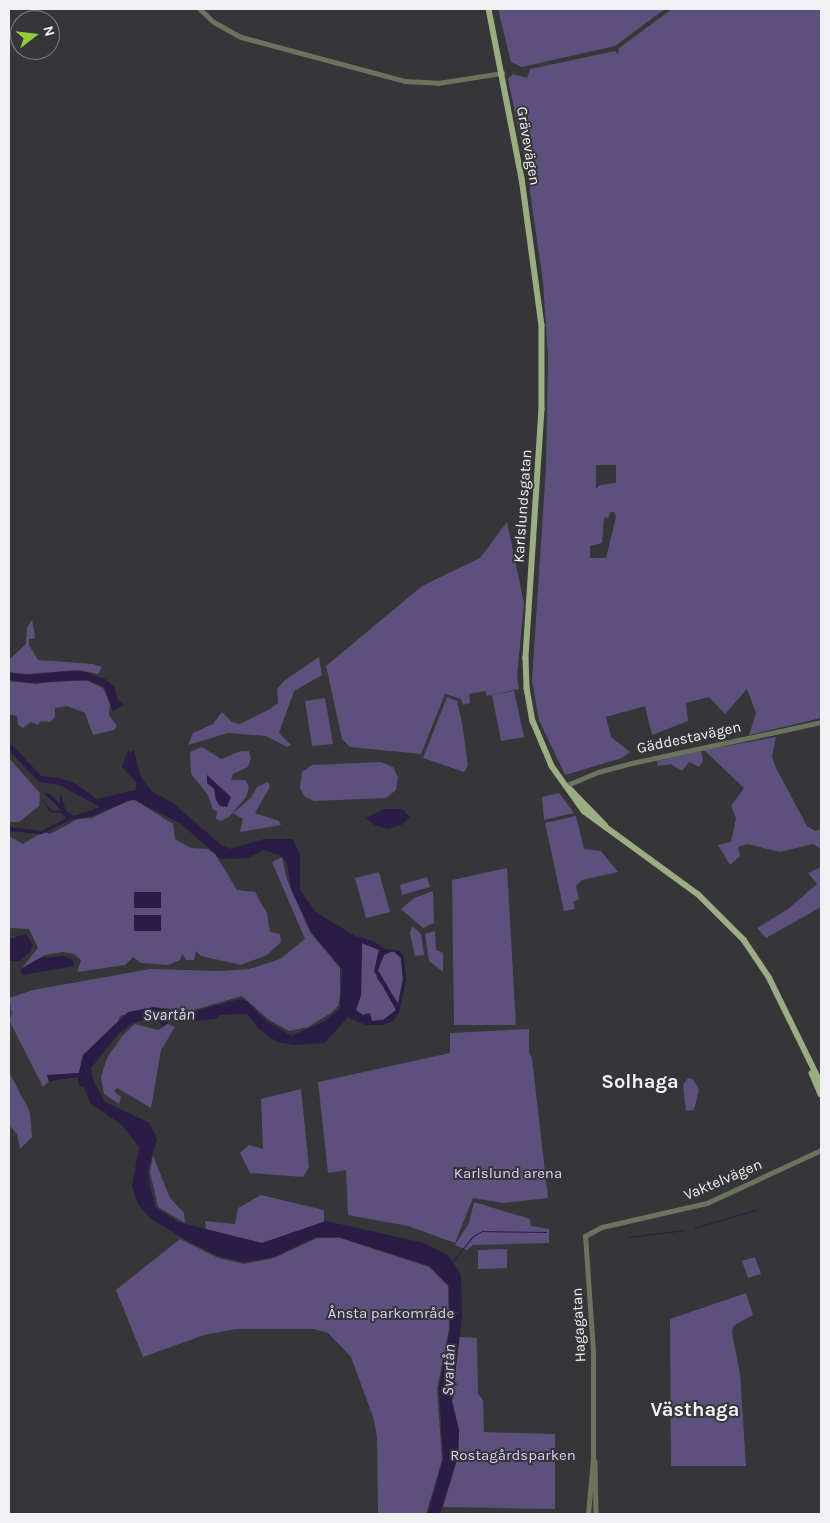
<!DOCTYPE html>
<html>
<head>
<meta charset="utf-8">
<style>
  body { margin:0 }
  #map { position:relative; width:830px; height:1523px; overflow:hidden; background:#363538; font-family:Karla,sans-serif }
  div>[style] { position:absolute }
  .green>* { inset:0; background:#5d507d }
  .water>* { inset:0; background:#2a1c45 }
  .stream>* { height:1px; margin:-0.5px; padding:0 0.5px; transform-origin:0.5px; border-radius:0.5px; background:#2a1c45 }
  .river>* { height:6px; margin:-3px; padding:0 3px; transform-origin:3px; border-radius:3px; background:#2a1c45 }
  .minor>* { height:4.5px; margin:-2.25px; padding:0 2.25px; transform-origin:2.25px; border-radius:2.25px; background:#69735e }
  .major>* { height:5.5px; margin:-2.75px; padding:0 2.75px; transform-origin:2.75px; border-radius:2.75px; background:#9bae83 }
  span { translate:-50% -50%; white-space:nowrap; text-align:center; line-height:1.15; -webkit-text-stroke:4px #363538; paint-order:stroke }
  .street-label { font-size:15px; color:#f1f0f2 }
  .park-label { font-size:15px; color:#dbcffd }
  .water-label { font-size:16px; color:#ddd1fe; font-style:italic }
  .district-label { font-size:20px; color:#f1f0f2; font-weight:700 }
  .frame { position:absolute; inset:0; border:10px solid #f1f0f2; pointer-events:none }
  .north { position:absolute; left:10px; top:10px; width:50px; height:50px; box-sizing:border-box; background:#363538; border:1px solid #818082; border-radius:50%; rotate:74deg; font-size:14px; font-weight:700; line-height:20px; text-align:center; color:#f1f0f2 }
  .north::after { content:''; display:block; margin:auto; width:18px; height:22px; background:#97cc39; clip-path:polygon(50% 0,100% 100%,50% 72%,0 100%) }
</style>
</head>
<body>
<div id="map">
  <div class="green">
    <i style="clip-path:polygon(498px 9px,665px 9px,615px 46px,522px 67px,511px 62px)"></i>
    <i style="clip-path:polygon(evenodd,672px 9px,821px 9px,821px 718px,749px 735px,756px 713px,747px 689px,725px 714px,709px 697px,686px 703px,688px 721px,652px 735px,645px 706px,606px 717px,611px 737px,630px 752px,622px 758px,565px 775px,539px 720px,532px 680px,546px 467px,548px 357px,543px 282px,527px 171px,508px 79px,513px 74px,527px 78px,530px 69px,615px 51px,618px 54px,619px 48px,672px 9px,596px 465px,616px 465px,616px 483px,600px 485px,596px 489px,596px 465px,672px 9px,610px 512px,614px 512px,616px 517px,606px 558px,590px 558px,590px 546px,602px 543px,604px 518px,609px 517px,610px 512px)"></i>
    <i style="clip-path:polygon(507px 522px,524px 603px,517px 676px,519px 689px,487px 696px,485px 691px,469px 694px,470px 703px,463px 705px,461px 699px,445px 694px,421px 754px,350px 747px,342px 739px,326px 666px,422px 586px,480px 558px)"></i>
    <i style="clip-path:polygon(32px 620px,35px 635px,34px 639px,29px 639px,29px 645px,38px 660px,93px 664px,102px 667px,98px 674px,80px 670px,25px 674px,9px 672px,9px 660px,26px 644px,27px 627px)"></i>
    <i style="clip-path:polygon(319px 657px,322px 675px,294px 691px,279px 733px,291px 745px,287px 747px,266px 736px,228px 733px,188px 745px,193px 733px,213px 724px,222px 712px,232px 722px,240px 724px,270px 709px,278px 703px,277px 689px,284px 681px)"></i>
    <i style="clip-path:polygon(61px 680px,88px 681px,103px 688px,110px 704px,109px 715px,117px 726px,114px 730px,93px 735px,85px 713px,67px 706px,55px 708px,55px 717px,50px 722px,41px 721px,38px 725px,31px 722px,23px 728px,18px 725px,17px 716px,9px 714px,9px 681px,36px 684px)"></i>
    <i style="clip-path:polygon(514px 691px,524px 737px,501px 741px,492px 695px)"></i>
    <i style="clip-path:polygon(447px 697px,457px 701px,462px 723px,468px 766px,464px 772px,423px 758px)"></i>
    <i style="clip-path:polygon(325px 698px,333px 744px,312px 746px,305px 701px)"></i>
    <i style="clip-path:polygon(776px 737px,772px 756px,775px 766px,807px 826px,815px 831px,821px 829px,821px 849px,813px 844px,780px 852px,747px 844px,738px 847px,740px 856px,730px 865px,718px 845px,731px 842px,736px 818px,731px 806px,744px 788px,704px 750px)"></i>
    <i style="clip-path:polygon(202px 747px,221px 759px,241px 751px,249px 751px,251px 758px,248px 767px,233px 774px,231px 780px,246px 780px,249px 788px,246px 797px,229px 817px,221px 821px,216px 819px,217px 811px,213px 810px,208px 795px,191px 774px,190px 752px)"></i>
    <i style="clip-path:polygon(701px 751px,703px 761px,699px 767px,689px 762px,682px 771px,671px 764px,658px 766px,657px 761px)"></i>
    <i style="clip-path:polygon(9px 758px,40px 793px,39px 806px,19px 822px,9px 822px)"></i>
    <i style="clip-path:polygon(381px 762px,393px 767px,398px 777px,396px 790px,386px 798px,314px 801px,305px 797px,300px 788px,302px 772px,312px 765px)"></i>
    <i style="clip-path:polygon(268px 782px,270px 787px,255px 813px,279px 821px,281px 825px,240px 832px,243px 819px,233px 813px,251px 798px,257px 787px)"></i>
    <i style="clip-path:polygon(559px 793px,574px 813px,544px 820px,542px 797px)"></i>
    <i style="clip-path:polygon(135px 800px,173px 824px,175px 839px,191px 848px,208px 849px,215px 854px,237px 890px,255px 892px,267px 913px,270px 932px,280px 934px,281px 942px,267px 955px,241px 965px,201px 956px,196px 951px,194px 960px,186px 960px,182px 954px,180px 960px,168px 965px,141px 963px,133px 957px,125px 965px,77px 972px,81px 960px,74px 954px,63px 952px,45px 955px,22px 968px,38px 948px,29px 929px,9px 928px,9px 836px,23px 844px,43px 832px,50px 834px,78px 819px,92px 818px,128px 801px)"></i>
    <i style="clip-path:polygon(576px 816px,584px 849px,601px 851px,618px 872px,582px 880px,576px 886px,579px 899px,573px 902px,575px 909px,564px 911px,545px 823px)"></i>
    <i style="clip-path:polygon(282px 857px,287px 880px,310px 932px,340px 968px,340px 996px,338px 1006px,331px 1013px,308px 1027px,289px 1031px,269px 1020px,242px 996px,190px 1011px,154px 1007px,120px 1016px,118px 1022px,83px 1055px,79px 1073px,47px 1076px,49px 1081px,43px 1087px,9px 1020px,12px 1014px,9px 998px,33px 990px,150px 969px,220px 971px,249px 969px,280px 959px,305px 939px,272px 862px)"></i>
    <i style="clip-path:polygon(821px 867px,821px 907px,766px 938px,757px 928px,788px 909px,817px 884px,808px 873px)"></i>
    <i style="clip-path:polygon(507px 868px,516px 1025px,454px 1025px,452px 880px)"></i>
    <i style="clip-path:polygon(379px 872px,390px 912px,366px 918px,355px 878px)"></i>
    <i style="clip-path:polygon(427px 877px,430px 887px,402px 895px,400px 885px)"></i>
    <i style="clip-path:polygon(433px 891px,434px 923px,423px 928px,401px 909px,414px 898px)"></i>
    <i style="clip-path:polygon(412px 926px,421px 934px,424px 955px,415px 956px,410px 933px)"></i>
    <i style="clip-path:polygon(435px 931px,436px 950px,443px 953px,443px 972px,429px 961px,425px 934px)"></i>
    <i style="clip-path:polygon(362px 943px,379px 950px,376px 962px,377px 979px,389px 993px,396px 1010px,383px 1020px,372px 1021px,356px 1010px,361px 995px)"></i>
    <i style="clip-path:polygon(390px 951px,398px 953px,401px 958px,403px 979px,398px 1004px,377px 970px,384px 955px)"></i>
    <i style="clip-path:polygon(135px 1024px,158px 1030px,168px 1024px,175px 1027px,161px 1050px,151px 1108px,117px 1088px,114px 1091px,121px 1097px,119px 1104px,104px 1094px,101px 1077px,107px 1058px,122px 1036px)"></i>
    <i style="clip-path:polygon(529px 1029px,529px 1053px,532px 1058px,548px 1198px,503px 1203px,473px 1198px,455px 1243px,408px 1226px,348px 1215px,346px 1170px,328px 1173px,318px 1082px,450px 1053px,450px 1033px)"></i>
    <i style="clip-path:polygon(9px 1072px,30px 1112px,32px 1137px,20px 1149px,17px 1134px,9px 1125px)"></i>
    <i style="clip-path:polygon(688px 1078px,693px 1079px,699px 1090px,694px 1110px,686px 1111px,683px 1085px)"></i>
    <i style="clip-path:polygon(301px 1089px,309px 1167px,303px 1177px,250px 1173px,240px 1153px,249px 1145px,263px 1149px,261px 1099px)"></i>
    <i style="clip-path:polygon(153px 1156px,170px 1198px,184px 1213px,185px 1223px,158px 1207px,150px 1172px)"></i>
    <i style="clip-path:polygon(261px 1195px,324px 1210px,324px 1222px,262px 1243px,206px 1230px,205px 1221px,235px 1224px,238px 1208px)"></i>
    <i style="clip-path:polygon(474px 1202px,530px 1219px,531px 1226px,549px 1229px,549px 1243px,473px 1245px,467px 1250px,455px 1245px,469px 1223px)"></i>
    <i style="clip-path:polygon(317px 1238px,340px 1238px,429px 1267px,448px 1286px,449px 1329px,437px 1389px,442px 1460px,426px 1514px,378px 1514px,377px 1436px,373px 1417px,351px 1357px,328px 1333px,314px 1329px,236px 1329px,204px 1335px,143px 1357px,116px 1290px,180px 1239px,218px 1258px,244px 1264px,274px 1258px)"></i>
    <i style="clip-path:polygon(507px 1249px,507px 1268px,478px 1269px,478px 1250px)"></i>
    <i style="clip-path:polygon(755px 1257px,761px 1274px,748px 1278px,742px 1261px)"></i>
    <i style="clip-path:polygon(746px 1293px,753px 1315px,733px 1326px,732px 1333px,740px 1373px,746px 1466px,671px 1466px,670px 1319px)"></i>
    <i style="clip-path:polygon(459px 1337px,477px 1338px,478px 1394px,483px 1400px,484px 1432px,555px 1434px,555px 1509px,443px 1507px,458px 1456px,459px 1430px,452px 1401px)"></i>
  </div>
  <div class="water">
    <i style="clip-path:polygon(69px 671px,86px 672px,105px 679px,114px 686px,118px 700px,132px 712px,123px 705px,113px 711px,104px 687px,87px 680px,34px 683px,9px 680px,9px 673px,29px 675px)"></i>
    <i style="clip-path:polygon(evenodd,128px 750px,131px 753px,134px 750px,140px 775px,151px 791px,173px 803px,220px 844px,230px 849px,264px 839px,293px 839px,300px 855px,300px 890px,316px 912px,355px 936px,373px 941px,385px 949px,400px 951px,404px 958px,406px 979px,399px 1013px,393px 1021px,383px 1025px,366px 1025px,348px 1017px,325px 1043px,295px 1045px,277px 1042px,259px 1029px,247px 1014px,220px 1015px,215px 1019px,187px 1022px,171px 1020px,162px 1027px,158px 1020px,148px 1019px,133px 1023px,119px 1033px,91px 1068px,93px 1080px,105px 1102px,148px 1122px,154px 1132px,157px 1140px,148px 1169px,150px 1187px,156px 1208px,178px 1222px,262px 1243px,326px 1221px,424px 1243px,448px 1255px,461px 1275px,462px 1317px,452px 1401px,459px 1430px,458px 1456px,440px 1514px,428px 1514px,443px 1459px,439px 1388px,450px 1329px,449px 1286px,430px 1266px,339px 1237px,316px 1237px,274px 1257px,244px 1262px,218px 1256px,186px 1240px,151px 1219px,138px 1204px,132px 1186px,139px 1147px,122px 1125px,90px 1103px,84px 1087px,79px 1086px,78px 1077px,49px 1081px,47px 1075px,79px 1073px,83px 1055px,128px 1012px,154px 1007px,176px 1013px,188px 1013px,240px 999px,247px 1001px,268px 1022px,291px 1036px,325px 1021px,340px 1008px,342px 969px,312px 933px,291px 889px,287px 863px,281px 856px,264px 850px,248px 858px,221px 859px,181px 824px,133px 799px,92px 816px,70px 820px,42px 834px,9px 831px,9px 827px,41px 831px,64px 820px,66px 817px,61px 813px,50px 812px,42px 799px,52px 811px,61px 810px,44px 793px,50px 794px,60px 804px,60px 792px,66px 811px,74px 816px,100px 807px,54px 782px,54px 777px,73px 782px,97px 799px,135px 790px,137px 783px,122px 767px,128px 750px,362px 943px,379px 950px,374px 971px,396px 1010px,383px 1020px,372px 1021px,370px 1013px,362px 1015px,356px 1010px,361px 995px,362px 943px,128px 750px,393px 951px,401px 958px,403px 979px,398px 1004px,378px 970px,384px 955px,393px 951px)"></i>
    <i style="clip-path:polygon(207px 775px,231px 797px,227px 807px,220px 806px,216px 800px,214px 789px,207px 783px)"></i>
    <i style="clip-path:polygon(385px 809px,402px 809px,410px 817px,403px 824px,389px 829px,374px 825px,366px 818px)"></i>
    <i style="clip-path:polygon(134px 892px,161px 892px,161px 908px,134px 908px)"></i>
    <i style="clip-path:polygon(134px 915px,161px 915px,161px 931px,134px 931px)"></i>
    <i style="clip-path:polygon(26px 934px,33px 945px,30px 952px,19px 961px,9px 961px,9px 939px)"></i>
    <i style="clip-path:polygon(63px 956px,73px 960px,74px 966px,22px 975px,20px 970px,40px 958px)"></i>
  </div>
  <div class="stream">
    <i style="left:694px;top:1228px;width:64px;rotate:-16.4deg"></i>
    <i style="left:629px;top:1237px;width:56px;rotate:-7.1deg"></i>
    <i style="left:452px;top:1262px;width:32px;rotate:-51deg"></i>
    <i style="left:472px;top:1237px;width:12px;rotate:-31deg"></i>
    <i style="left:482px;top:1231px;width:64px;rotate:0.9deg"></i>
  </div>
  <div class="river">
    <i style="left:9px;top:746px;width:45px;rotate:46.8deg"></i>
    <i style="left:40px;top:779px;width:21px;rotate:8deg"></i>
  </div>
  <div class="minor">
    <i style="left:200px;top:9px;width:19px;rotate:43deg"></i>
    <i style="left:214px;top:22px;width:31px;rotate:29deg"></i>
    <i style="left:241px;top:37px;width:170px;rotate:15deg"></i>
    <i style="left:405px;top:81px;width:33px;rotate:3deg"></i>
    <i style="left:438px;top:83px;width:65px;rotate:-8.9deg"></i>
    <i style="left:565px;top:786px;width:36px;rotate:-23deg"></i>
    <i style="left:598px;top:772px;width:35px;rotate:-15deg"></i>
    <i style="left:632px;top:763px;width:193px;rotate:-12.2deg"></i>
    <i style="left:595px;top:1461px;width:53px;rotate:88.9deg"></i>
    <i style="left:588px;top:1514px;width:55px;rotate:-84.8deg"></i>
    <i style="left:593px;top:1459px;width:107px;rotate:-90deg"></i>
    <i style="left:593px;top:1352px;width:116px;rotate:-93.9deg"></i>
    <i style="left:585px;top:1236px;width:19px;rotate:-28deg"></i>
    <i style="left:602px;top:1227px;width:108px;rotate:-12.9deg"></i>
    <i style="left:707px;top:1203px;width:126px;rotate:-24.9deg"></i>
  </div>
  <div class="major">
    <i style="left:489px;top:9px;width:172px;rotate:79deg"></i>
    <i style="left:522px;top:178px;width:148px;rotate:82.3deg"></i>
    <i style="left:542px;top:325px;width:84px;rotate:90deg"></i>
    <i style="left:542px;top:409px;width:250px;rotate:93.7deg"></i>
    <i style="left:526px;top:658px;width:30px;rotate:88deg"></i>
    <i style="left:527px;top:688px;width:34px;rotate:80deg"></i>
    <i style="left:533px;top:721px;width:49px;rotate:67.1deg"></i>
    <i style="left:552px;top:766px;width:55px;rotate:54.6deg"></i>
    <i style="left:584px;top:811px;width:141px;rotate:36.1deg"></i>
    <i style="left:698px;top:894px;width:65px;rotate:45deg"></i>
    <i style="left:744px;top:940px;width:45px;rotate:56deg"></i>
    <i style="left:769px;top:977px;width:118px;rotate:63.9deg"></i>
    <i style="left:570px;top:789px;width:50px;rotate:45.8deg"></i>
    <i style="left:812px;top:1073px;width:23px;rotate:67deg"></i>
  </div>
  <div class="street-label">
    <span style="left:528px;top:146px;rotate:80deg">Grävevägen</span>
    <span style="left:523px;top:506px;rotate:-86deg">Karlslundsgatan</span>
    <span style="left:689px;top:738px;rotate:-12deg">Gäddestavägen</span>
    <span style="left:723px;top:1180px;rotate:-23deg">Vaktelvägen</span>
    <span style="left:579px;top:1325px;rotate:-93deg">Hagagatan</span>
  </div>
  <div class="park-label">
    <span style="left:508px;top:1174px">Karlslund arena</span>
    <span style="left:391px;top:1314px">Ånsta parkområde</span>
    <span style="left:513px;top:1456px">Rostagårdsparken</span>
  </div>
  <div class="water-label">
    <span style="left:169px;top:1015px;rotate:-1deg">Svartån</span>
    <span style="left:449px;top:1370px;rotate:-88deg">Svartån</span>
  </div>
  <div class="district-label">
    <span style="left:640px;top:1081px">Solhaga</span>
    <span style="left:695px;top:1409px">Västhaga</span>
  </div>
  <div class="frame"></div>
  <div class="north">N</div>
</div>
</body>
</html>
